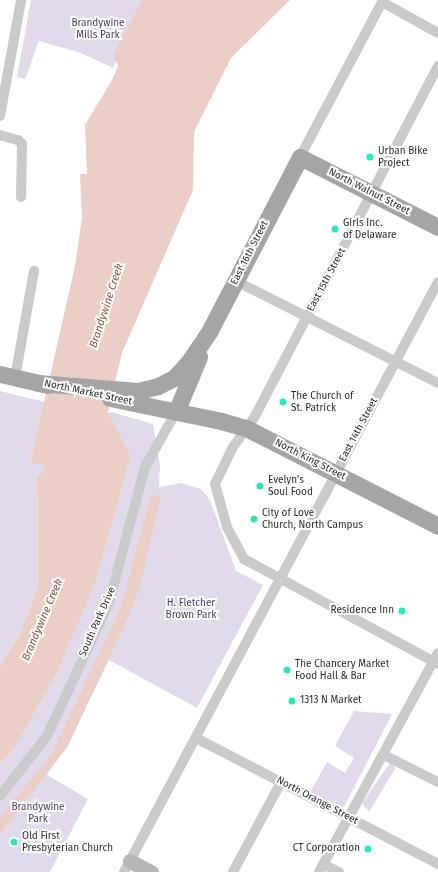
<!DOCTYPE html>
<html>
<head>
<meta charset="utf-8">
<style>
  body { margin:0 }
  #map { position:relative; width:438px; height:872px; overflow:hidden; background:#fff; font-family:"Fira Sans",sans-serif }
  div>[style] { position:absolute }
  .green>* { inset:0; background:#e0daeb }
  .water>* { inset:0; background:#ebcfc6 }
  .street>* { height:10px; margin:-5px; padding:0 5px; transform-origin:5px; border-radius:5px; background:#cacaca }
  .secondary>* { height:15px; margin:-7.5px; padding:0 7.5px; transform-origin:7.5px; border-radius:7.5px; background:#b7b7b7 }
  .primary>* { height:17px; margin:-8.5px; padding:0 8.5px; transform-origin:8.5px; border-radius:8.5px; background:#a5a5a5 }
  .dots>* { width:11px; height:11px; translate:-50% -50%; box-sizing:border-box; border:2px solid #fff; border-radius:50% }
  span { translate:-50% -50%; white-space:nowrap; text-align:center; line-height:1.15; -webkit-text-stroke:4px #fff; paint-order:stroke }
  .park-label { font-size:10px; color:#4d3a68 }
  .poi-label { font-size:10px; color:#2d2d2d }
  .left { translate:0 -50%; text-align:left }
  .right { translate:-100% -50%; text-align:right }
  .street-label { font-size:10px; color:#2d2d2d }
  .water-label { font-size:11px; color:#8f513b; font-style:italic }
</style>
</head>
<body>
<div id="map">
  <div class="green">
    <i style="clip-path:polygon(31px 0,144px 0,113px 68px,81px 53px,39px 41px,25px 79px,17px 77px)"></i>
    <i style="clip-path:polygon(0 391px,45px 402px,30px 464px,44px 464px,44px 472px,37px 475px,38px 587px,20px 633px,0 667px)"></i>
    <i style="clip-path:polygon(112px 412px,153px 424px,160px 466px,159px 487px,181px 483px,201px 489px,210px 500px,236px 571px,263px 585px,197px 708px,109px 660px,68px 744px,47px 775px,88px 799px,50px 872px,0 872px,0 764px,13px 750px,96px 581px,131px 456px,108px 413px)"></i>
    <i style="clip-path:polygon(354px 711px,392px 714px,344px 807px,309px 794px,327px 762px,345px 773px,354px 758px,335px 746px)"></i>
    <i style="clip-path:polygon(390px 763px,394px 764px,395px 769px,369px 812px,362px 803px)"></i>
  </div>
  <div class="water">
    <i style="clip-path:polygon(142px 0,290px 0,231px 58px,194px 132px,193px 190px,122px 353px,108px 412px,131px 456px,96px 581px,57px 672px,13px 750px,0 764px,0 667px,20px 633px,38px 587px,37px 475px,44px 472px,44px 464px,30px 464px,75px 266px,82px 218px,80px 174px,87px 174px,85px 125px,112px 80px,118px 66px,113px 55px)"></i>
    <i style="clip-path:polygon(151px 494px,161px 497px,140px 586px,130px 613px,68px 746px,0 834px,0 818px,52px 753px,121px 608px)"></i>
  </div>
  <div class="street">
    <i style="left:382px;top:2px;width:64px;rotate:29deg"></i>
    <i style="left:438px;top:66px;width:397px;rotate:117.6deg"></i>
    <i style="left:254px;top:418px;width:36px;rotate:126deg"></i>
    <i style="left:233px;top:447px;width:41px;rotate:115.9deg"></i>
    <i style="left:215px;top:484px;width:45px;rotate:74.4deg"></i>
    <i style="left:227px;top:527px;width:36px;rotate:62deg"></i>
    <i style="left:244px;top:559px;width:221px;rotate:28.4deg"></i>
    <i style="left:0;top:116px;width:118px;rotate:-79.7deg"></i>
    <i style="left:0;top:135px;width:19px;rotate:16deg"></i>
    <i style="left:18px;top:140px;width:6px;rotate:45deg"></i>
    <i style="left:22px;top:144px;width:53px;rotate:91.1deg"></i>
    <i style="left:300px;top:157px;width:178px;rotate:-62.1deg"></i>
    <i style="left:236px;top:281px;width:226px;rotate:26.8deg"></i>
    <i style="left:15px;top:378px;width:109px;rotate:-79.9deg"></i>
    <i style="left:196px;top:738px;width:273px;rotate:27.5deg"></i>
    <i style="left:384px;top:755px;width:60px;rotate:26.6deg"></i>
    <i style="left:0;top:796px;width:76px;rotate:-51.9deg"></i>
    <i style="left:47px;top:736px;width:147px;rotate:-65deg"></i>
    <i style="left:109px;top:603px;width:141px;rotate:-75.2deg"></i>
    <i style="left:145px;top:467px;width:63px;rotate:-60.6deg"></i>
    <i style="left:323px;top:864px;width:18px;rotate:27deg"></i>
    <i style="left:124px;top:872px;width:668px;rotate:-61.98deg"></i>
    <i style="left:233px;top:872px;width:102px;rotate:-61.9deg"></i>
    <i style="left:319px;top:872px;width:249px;rotate:-61.5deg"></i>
  </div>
  <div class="secondary">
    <i style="left:130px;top:861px;width:24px;rotate:28deg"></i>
  </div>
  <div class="primary">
    <i style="left:0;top:374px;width:49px;rotate:12.9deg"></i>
    <i style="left:38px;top:383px;width:100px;rotate:4.6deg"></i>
    <i style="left:138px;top:391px;width:21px;rotate:-14deg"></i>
    <i style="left:158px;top:386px;width:18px;rotate:-27deg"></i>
    <i style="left:174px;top:378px;width:24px;rotate:-48deg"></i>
    <i style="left:190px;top:360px;width:36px;rotate:-56deg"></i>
    <i style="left:210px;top:330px;width:195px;rotate:-62.5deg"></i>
    <i style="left:300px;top:157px;width:155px;rotate:26.9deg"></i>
    <i style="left:110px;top:398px;width:113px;rotate:11.7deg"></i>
    <i style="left:221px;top:421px;width:26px;rotate:16deg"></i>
    <i style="left:246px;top:428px;width:216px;rotate:27deg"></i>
    <i style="left:176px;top:412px;width:60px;rotate:-67.3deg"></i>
  </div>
  <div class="dots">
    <i style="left:370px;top:157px;background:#2de6c0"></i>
    <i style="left:335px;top:229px;background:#2de6c0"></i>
    <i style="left:283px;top:402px;background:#2de6c0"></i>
    <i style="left:260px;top:486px;background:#2de6c0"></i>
    <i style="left:254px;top:519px;background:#2de6c0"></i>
    <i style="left:402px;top:611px;background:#2de6c0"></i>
    <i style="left:287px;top:670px;background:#2de6c0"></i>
    <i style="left:292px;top:701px;background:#2de6c0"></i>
    <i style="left:14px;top:842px;background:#2de6c0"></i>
    <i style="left:368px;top:849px;background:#2de6c0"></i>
  </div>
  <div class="park-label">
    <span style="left:98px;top:29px">Brandywine<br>Mills Park</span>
    <span style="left:191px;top:609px">H. Fletcher<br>Brown Park</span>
    <span style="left:38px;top:813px">Brandywine<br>Park</span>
  </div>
  <div class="poi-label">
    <span class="left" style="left:378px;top:157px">Urban Bike<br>Project</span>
    <span class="left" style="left:343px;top:229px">Girls Inc.<br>of Delaware</span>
    <span class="left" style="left:291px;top:402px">The Church of<br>St. Patrick</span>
    <span class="left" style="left:268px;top:486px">Evelyn’s<br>Soul Food</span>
    <span class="left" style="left:262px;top:519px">City of Love<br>Church, North Campus</span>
    <span class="right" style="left:394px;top:611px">Residence Inn</span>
    <span class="left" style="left:295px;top:670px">The Chancery Market<br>Food Hall &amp; Bar</span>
    <span class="left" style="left:300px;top:701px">1313 N Market</span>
    <span class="left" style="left:22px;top:842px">Old First<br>Presbyterian Church</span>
    <span class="right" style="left:360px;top:849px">CT Corporation</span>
  </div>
  <div class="street-label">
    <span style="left:369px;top:192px;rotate:27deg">North Walnut Street</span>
    <span style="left:250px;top:253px;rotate:-63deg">East 16th Street</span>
    <span style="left:327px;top:280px;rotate:-62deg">East 15th Street</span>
    <span style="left:88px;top:393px;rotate:12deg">North Market Street</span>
    <span style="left:359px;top:430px;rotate:-62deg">East 14th Street</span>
    <span style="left:310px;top:460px;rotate:27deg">North King Street</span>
    <span style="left:98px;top:622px;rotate:-66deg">South Park Drive</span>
    <span style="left:317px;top:801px;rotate:28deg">North Orange Street</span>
  </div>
  <div class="water-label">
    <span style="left:107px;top:306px;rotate:-72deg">Brandywine Creek</span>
    <span style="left:43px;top:620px;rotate:-67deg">Brandywine Creek</span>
  </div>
</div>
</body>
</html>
